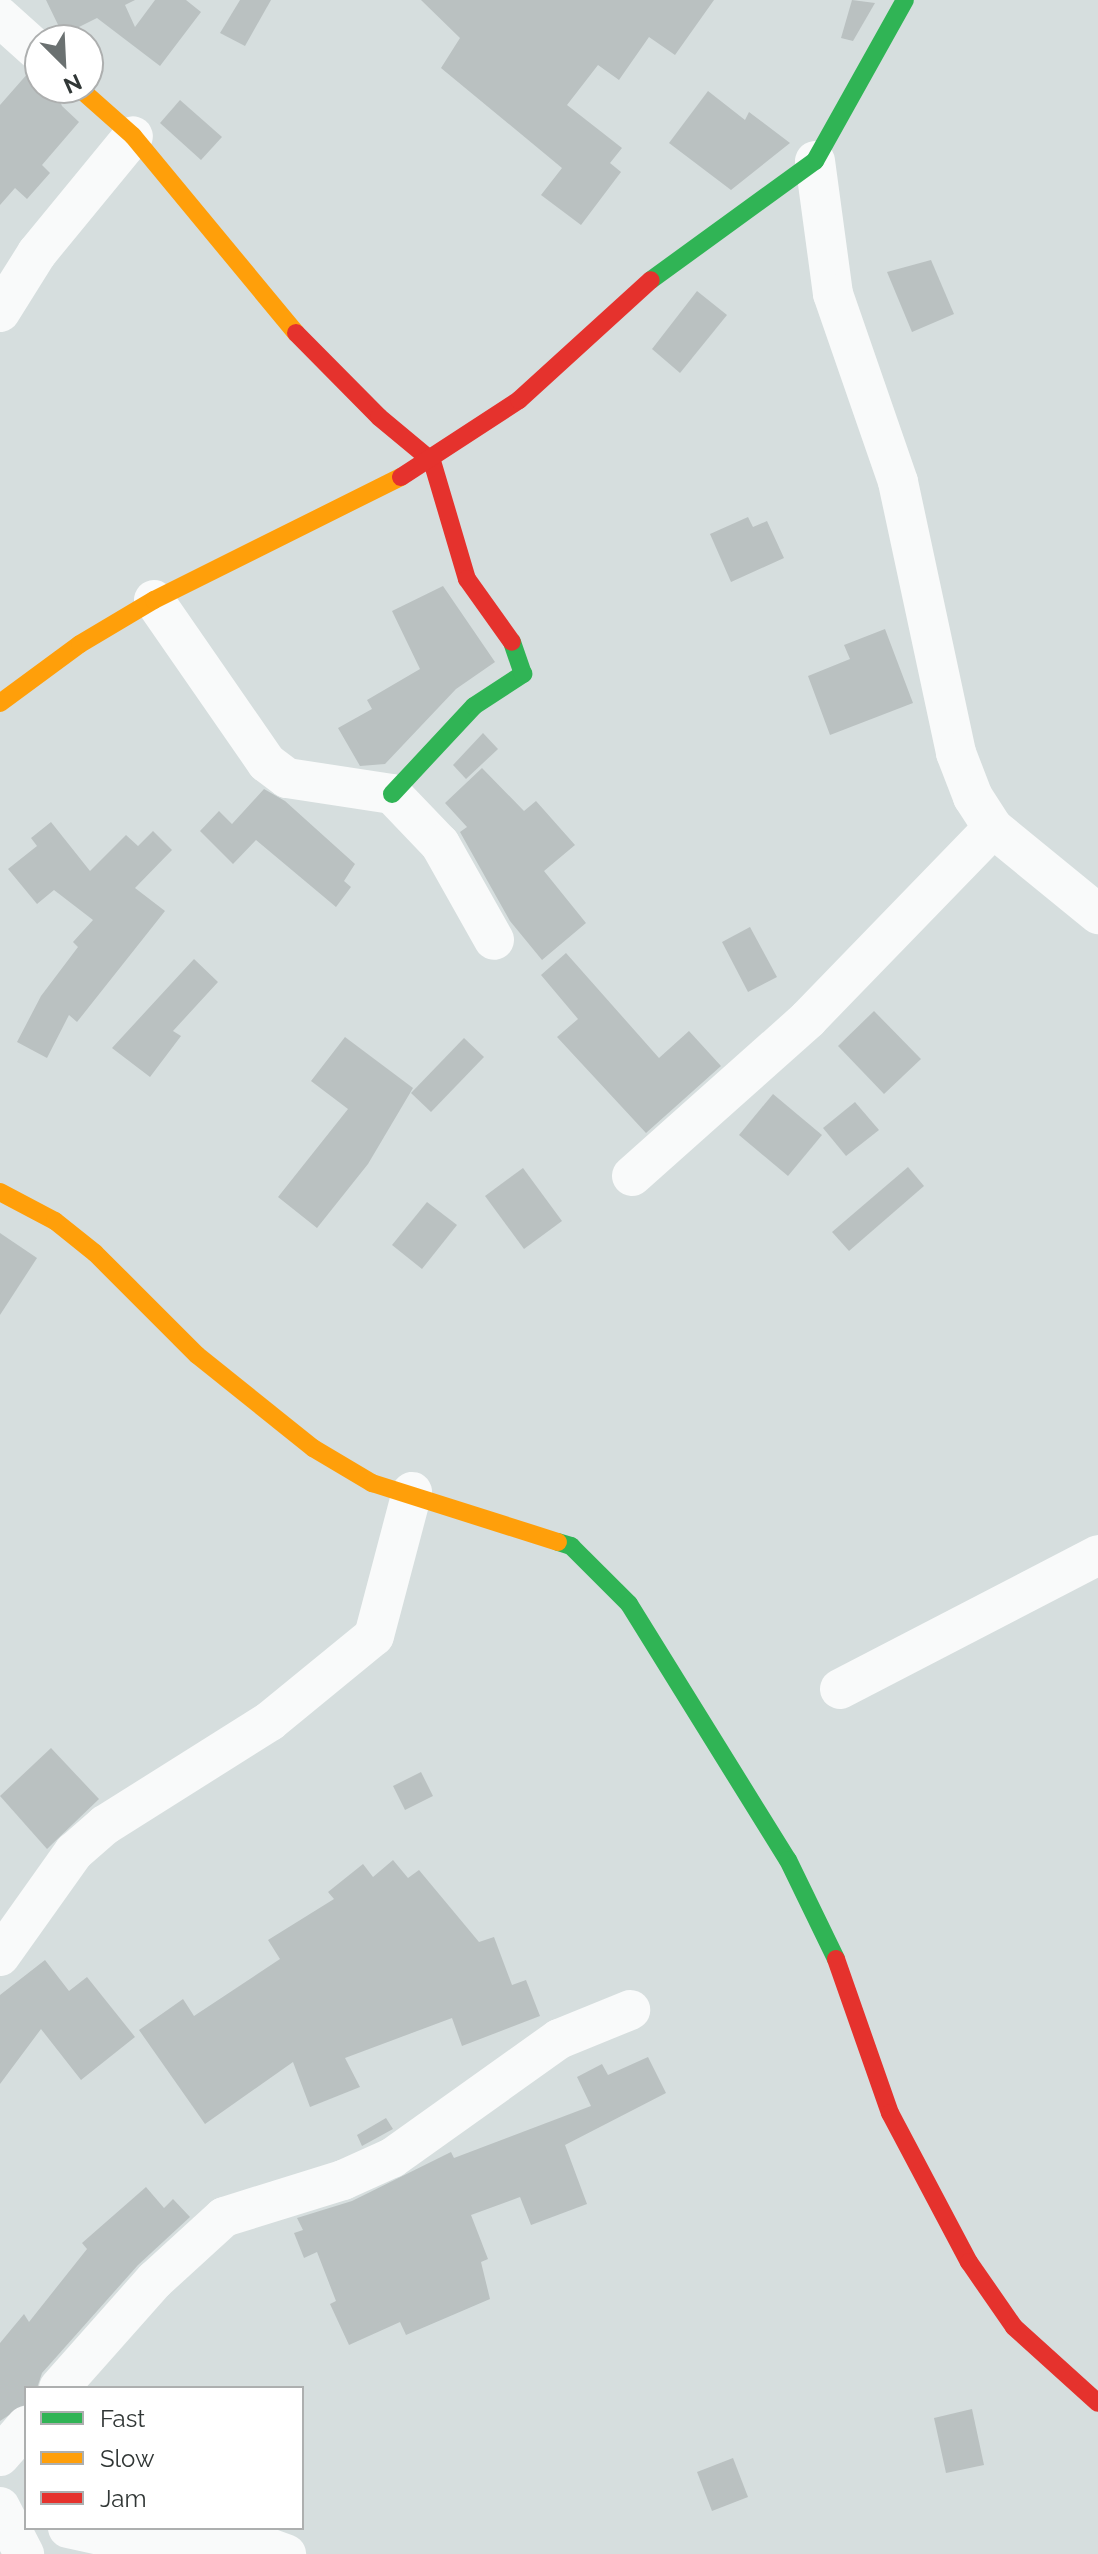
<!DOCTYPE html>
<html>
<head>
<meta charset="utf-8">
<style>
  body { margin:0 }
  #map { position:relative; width:1098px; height:2554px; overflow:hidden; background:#d6dede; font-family:Raleway,sans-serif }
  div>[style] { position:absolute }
  .building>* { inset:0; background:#bac1c1 }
  .street>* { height:40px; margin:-20px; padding:0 20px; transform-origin:20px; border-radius:20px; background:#f9fafa }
  .fast>* { height:18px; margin:-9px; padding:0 9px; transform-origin:9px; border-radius:9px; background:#30b455 }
  .slow>* { height:18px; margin:-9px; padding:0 9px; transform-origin:9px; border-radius:9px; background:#ff9f0a }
  .jam>* { height:18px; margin:-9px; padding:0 9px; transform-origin:9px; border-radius:9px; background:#e5322d }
  span { translate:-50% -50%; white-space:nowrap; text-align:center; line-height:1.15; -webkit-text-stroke:6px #fff; paint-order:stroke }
  .legend { position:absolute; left:24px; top:2386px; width:280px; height:144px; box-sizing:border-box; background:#fff; border:2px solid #adafaf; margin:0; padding:10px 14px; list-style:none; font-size:24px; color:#313736 }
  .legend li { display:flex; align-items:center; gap:16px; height:40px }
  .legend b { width:40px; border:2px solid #adafaf }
  .north { position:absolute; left:24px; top:24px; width:80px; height:80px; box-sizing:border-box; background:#fff; border:2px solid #adafaf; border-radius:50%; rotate:156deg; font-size:22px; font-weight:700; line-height:32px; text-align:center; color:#313736 }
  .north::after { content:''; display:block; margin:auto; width:28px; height:36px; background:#6b7171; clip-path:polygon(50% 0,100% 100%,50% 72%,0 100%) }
</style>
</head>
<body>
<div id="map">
  <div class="building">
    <i style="clip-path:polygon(46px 0,135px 0,125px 5px,135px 27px,155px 0,186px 0,201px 12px,160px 66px,97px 18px,63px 35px)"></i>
    <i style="clip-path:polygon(240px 0,271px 0,245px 46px,220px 33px)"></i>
    <i style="clip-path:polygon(421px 0,714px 0,675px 55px,649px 37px,619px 80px,598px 65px,567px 105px,622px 148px,610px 163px,621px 172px,581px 225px,541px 195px,562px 168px,441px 68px,460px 38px)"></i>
    <i style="clip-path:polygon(852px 0,875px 3px,853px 41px,841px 38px)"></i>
    <i style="clip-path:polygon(29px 72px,40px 75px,40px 88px,55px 88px,62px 106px,79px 122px,42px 165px,50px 173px,27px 199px,15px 188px,0 205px,0 105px)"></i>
    <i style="clip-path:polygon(708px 91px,745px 120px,749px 112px,790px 143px,731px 190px,669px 143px)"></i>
    <i style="clip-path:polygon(180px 100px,222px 137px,201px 160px,160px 123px)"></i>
    <i style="clip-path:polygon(931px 260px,954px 314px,912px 332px,887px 272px)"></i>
    <i style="clip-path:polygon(697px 291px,727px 315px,680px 373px,652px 349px)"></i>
    <i style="clip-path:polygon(748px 517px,753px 527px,767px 521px,784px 558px,731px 582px,710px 534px)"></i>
    <i style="clip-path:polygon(443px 586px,495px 662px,456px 689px,385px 764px,360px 766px,338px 728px,372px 709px,367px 700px,420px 669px,392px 611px)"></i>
    <i style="clip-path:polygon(885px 629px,913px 703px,830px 735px,808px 676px,850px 659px,844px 645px)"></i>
    <i style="clip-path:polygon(483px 733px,498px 749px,466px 779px,453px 765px)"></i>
    <i style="clip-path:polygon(482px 768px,524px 811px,536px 801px,575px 845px,544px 871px,586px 923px,542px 960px,510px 921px,460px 832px,467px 827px,445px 803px)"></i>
    <i style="clip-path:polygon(264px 789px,285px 801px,355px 864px,344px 881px,351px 887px,336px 907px,256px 840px,233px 864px,200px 831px,219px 811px,232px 824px)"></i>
    <i style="clip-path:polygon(51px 822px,90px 871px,126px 835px,138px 846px,153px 831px,172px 850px,135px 888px,165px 911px,77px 1022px,69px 1015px,47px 1058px,17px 1042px,41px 996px,78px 947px,73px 942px,93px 920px,54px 890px,37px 904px,8px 869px,37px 846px,31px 838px)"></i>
    <i style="clip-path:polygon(750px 927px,777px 977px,748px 992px,722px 942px)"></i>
    <i style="clip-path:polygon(566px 953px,659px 1058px,689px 1031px,721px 1066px,646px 1133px,557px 1037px,578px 1019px,541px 975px)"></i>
    <i style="clip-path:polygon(194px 959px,218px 982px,173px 1031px,181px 1036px,150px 1077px,112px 1048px)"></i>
    <i style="clip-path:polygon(874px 1011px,921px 1059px,884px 1094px,838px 1046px)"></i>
    <i style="clip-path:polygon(345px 1037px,413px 1088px,368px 1164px,317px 1228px,278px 1197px,348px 1109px,311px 1081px)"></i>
    <i style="clip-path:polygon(464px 1038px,484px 1057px,431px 1112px,411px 1093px)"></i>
    <i style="clip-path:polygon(773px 1094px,822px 1135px,788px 1176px,739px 1135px)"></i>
    <i style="clip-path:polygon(855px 1102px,879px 1130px,846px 1156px,823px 1128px)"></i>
    <i style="clip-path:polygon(908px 1167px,924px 1186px,849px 1251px,832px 1232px)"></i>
    <i style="clip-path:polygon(523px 1168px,562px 1221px,524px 1249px,485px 1196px)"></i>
    <i style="clip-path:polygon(427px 1202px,457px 1225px,422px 1269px,392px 1245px)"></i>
    <i style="clip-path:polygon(0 1233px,37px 1258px,0 1315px)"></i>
    <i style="clip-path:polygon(51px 1748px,99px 1799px,47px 1849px,0 1796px)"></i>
    <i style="clip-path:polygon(421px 1772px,433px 1796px,405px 1810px,393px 1786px)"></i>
    <i style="clip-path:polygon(393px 1860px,408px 1878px,419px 1870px,479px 1942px,494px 1937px,512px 1985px,526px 1980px,540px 2016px,462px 2046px,452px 2018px,345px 2058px,360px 2087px,310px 2107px,293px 2062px,205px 2124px,139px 2030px,183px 1999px,194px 2016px,280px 1959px,268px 1940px,334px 1899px,328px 1892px,363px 1864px,373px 1877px)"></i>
    <i style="clip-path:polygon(45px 1960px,69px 1991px,87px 1977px,135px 2037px,81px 2080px,41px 2029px,0 2084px,0 1995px)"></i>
    <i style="clip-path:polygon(648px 2057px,666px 2093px,565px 2145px,587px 2204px,531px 2225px,520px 2197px,471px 2215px,488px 2259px,481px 2262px,490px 2299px,406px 2335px,400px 2322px,349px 2345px,330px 2304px,336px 2301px,317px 2252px,304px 2258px,294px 2233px,303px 2230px,297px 2218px,352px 2201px,451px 2152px,454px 2158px,591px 2106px,577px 2077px,602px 2064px,608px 2075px)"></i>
    <i style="clip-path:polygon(386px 2118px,393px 2129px,362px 2146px,357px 2135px)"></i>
    <i style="clip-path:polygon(146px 2187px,164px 2208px,173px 2199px,190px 2217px,138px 2265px,42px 2373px,37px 2388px,26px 2388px,26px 2404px,0 2421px,0 2343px,24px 2314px,29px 2322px,87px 2249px,82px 2243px)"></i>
    <i style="clip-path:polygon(972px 2409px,984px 2465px,946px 2473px,934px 2418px)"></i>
    <i style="clip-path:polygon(733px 2458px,748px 2497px,712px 2511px,697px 2472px)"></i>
  </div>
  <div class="street">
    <i style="left:0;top:17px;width:54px;rotate:42deg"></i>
    <i style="left:815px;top:161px;width:134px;rotate:82.3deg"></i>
    <i style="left:833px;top:294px;width:199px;rotate:70.9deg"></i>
    <i style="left:898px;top:482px;width:277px;rotate:77.9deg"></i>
    <i style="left:956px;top:753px;width:47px;rotate:68.9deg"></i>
    <i style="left:973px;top:797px;width:37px;rotate:57deg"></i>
    <i style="left:993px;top:828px;width:136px;rotate:39.3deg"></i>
    <i style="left:0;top:312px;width:70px;rotate:-57.9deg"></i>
    <i style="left:37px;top:253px;width:151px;rotate:-50.6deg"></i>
    <i style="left:154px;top:600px;width:198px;rotate:55.3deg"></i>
    <i style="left:267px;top:763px;width:25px;rotate:37deg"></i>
    <i style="left:287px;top:778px;width:106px;rotate:8.7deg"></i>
    <i style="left:392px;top:794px;width:69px;rotate:46.2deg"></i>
    <i style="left:440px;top:844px;width:110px;rotate:60.6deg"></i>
    <i style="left:632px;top:1176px;width:236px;rotate:-41.7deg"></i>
    <i style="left:808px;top:1019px;width:266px;rotate:-45.9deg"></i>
    <i style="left:840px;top:1689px;width:291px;rotate:-27.4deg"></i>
    <i style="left:0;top:1956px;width:128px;rotate:-54.6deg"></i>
    <i style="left:74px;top:1852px;width:41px;rotate:-41.1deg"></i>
    <i style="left:105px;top:1825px;width:195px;rotate:-32.2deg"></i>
    <i style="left:270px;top:1721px;width:134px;rotate:-39.3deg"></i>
    <i style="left:374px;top:1636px;width:149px;rotate:-75.2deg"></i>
    <i style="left:59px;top:2388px;width:144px;rotate:-48.4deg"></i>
    <i style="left:155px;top:2280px;width:93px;rotate:-42.4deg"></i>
    <i style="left:224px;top:2217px;width:125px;rotate:-17.3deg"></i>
    <i style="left:343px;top:2180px;width:54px;rotate:-24.2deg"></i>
    <i style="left:392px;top:2158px;width:205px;rotate:-35.5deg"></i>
    <i style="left:559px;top:2039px;width:77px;rotate:-22.2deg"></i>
    <i style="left:0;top:2456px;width:40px;rotate:-49deg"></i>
    <i style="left:0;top:2507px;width:53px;rotate:62.9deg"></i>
    <i style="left:68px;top:2528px;width:47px;rotate:12.3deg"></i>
    <i style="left:114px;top:2538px;width:144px;rotate:2.4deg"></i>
    <i style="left:258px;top:2544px;width:30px;rotate:20deg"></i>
  </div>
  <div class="fast">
    <i style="left:651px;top:280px;width:203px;rotate:-36deg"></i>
    <i style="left:815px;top:161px;width:184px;rotate:-60.8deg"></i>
    <i style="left:392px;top:794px;width:120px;rotate:-47deg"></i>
    <i style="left:474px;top:706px;width:59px;rotate:-33.1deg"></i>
    <i style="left:523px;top:674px;width:34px;rotate:-109deg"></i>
    <i style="left:558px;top:1542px;width:14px;rotate:17deg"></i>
    <i style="left:571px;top:1546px;width:82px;rotate:45deg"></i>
    <i style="left:629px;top:1604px;width:301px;rotate:58.2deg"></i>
    <i style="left:788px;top:1860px;width:110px;rotate:64.1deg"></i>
  </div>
  <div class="slow">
    <i style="left:79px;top:88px;width:72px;rotate:41.6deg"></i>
    <i style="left:133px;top:136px;width:256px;rotate:50.4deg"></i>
    <i style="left:0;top:703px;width:99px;rotate:-36.4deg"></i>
    <i style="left:80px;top:644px;width:86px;rotate:-30.7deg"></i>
    <i style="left:154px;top:600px;width:276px;rotate:-26.5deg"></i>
    <i style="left:0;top:1192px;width:62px;rotate:27.8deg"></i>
    <i style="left:55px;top:1221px;width:51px;rotate:38.7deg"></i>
    <i style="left:95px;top:1253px;width:144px;rotate:45deg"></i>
    <i style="left:197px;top:1355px;width:149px;rotate:38.7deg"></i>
    <i style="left:313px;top:1448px;width:69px;rotate:30.7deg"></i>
    <i style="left:372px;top:1483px;width:195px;rotate:17.6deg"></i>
  </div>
  <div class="jam">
    <i style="left:296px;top:333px;width:118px;rotate:45.3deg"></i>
    <i style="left:379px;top:417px;width:69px;rotate:39.7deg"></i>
    <i style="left:432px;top:461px;width:123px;rotate:73.5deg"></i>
    <i style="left:467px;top:579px;width:77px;rotate:54.5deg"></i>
    <i style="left:401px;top:477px;width:141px;rotate:-33.1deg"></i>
    <i style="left:519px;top:400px;width:178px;rotate:-42.3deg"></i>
    <i style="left:836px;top:1959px;width:163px;rotate:70.7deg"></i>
    <i style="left:890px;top:2113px;width:169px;rotate:62.1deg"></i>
    <i style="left:969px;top:2262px;width:79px;rotate:55.3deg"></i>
    <i style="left:1014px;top:2327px;width:113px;rotate:42.1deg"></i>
  </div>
  <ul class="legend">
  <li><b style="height:10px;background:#30b455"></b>Fast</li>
  <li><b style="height:10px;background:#ff9f0a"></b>Slow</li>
  <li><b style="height:10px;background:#e5322d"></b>Jam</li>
  </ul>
  <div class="north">N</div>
</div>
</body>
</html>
